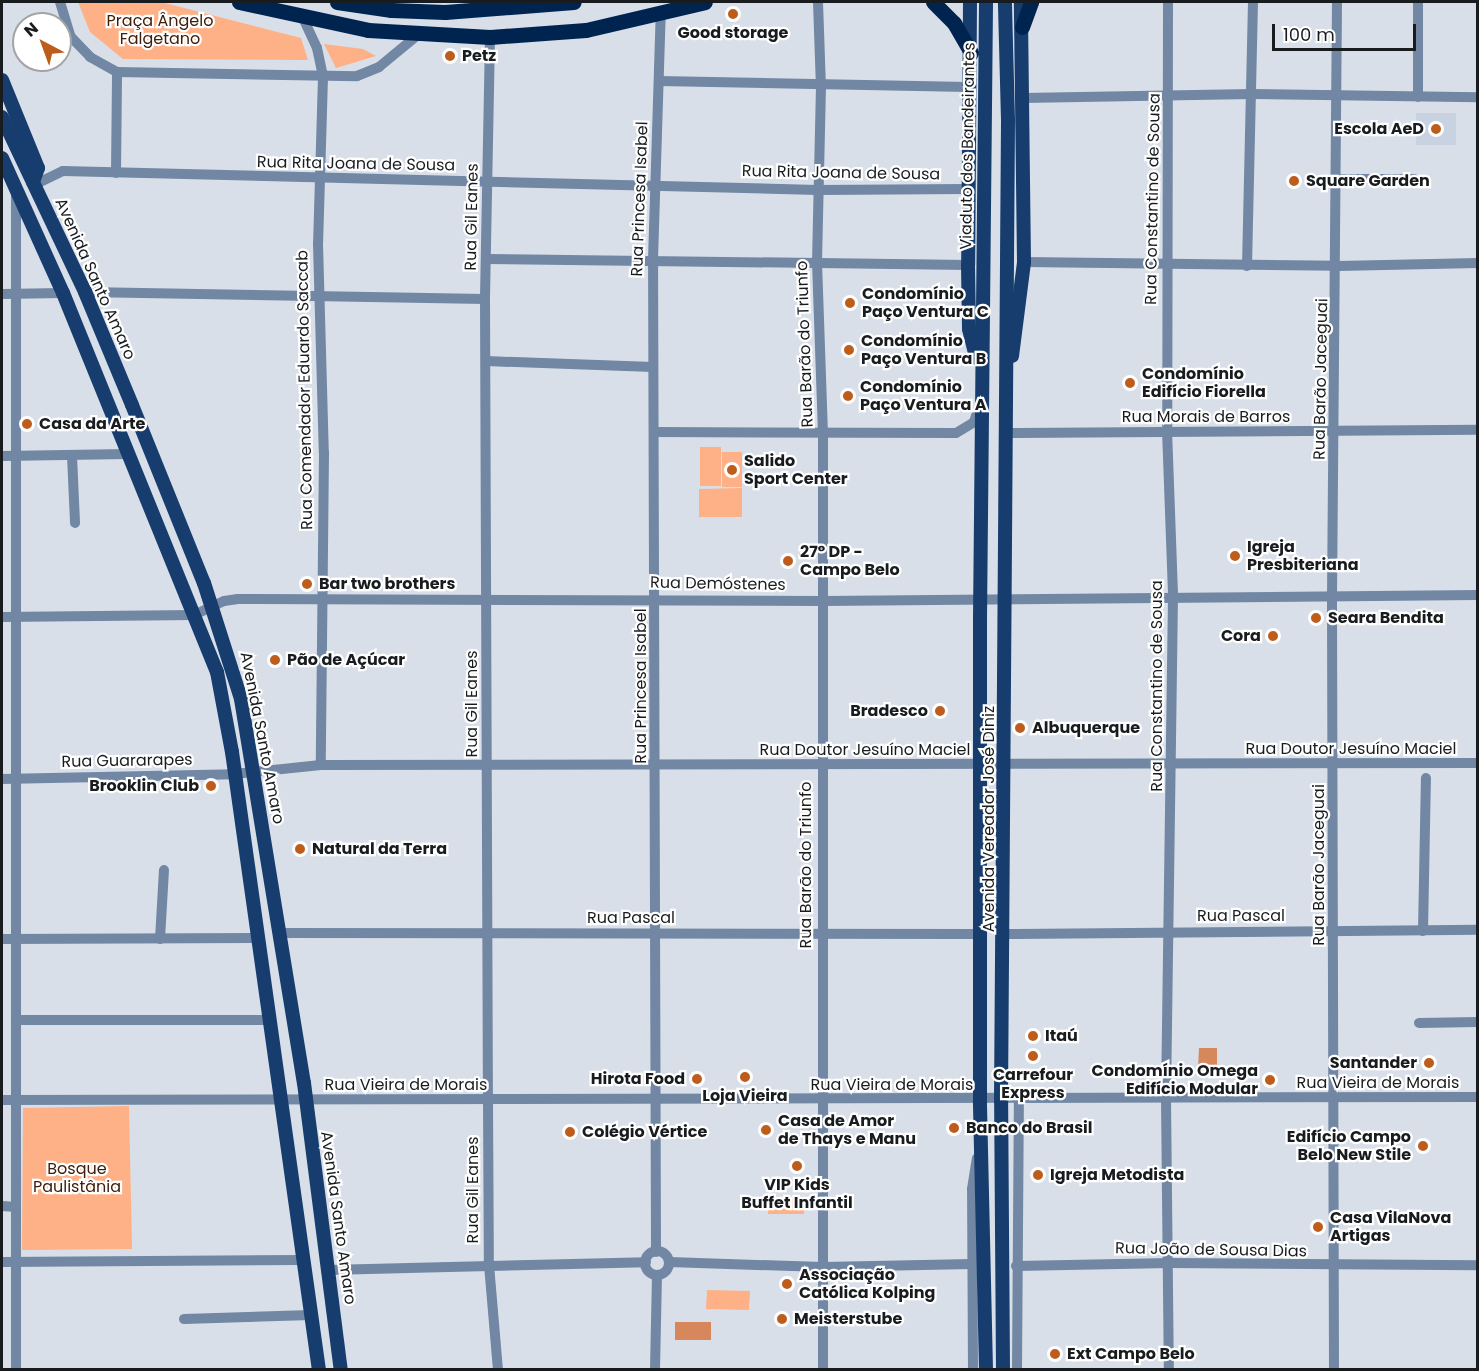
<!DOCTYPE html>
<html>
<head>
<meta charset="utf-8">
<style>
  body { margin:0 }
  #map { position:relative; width:1479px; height:1371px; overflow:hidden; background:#d9dfe8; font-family:Poppins,sans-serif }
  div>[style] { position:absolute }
  .built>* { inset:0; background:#c8d2e1 }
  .green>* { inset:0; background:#feb186 }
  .water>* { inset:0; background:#d6875b }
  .minor>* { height:10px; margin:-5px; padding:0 5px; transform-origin:5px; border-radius:5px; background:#7187a4 }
  .minor>.ring { margin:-5px; padding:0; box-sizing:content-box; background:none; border:10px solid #7187a4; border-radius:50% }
  .major>* { height:14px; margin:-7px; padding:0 7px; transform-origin:7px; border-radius:7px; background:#173d6f }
  .highway>* { height:15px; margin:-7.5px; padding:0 7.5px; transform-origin:7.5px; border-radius:7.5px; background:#002450 }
  .dots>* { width:16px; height:16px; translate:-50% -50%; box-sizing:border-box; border:3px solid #fff; border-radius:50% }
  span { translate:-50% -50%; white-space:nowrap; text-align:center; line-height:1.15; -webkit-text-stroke:4.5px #fff; paint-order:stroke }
  .park-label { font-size:16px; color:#3f200c }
  .poi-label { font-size:16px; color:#191c1e; font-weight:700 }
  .left { translate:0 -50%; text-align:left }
  .right { translate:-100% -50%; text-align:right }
  .street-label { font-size:16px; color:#191c1e }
  .frame { position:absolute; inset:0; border:3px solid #191c1e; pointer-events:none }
  .north { position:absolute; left:12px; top:12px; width:60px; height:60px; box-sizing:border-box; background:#fff; border:2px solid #a3a4a5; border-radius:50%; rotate:319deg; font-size:16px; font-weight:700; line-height:24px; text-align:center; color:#191c1e }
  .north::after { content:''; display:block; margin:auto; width:21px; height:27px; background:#be5d1b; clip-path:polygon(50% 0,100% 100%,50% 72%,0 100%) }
  .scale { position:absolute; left:1272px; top:24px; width:144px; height:27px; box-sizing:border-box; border:3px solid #191c1e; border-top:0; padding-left:8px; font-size:18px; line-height:21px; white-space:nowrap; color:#191c1e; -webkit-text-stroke:4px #fff; paint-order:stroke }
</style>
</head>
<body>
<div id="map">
  <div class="built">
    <i style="clip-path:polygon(1416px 113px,1456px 113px,1456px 145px,1416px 145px)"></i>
  </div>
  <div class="green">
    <i style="clip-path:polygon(78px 2px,161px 2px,301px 38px,308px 60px,123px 59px,90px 32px)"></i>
    <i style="clip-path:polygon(324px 44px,363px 49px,376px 56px,336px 68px)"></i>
    <i style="clip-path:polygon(700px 447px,721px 447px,721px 486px,700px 486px)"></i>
    <i style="clip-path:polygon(742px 452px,742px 487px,722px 487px,722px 452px)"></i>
    <i style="clip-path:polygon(742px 488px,742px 517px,699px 517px,699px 489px)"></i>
    <i style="clip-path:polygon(129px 1106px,132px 1249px,22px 1250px,23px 1108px)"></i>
    <i style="clip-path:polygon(768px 1198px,804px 1198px,804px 1214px,768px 1214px)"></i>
    <i style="clip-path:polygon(707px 1290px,750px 1291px,749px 1310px,706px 1309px)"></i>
  </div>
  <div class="water">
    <i style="clip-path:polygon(1199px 1048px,1217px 1048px,1217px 1070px,1198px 1070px)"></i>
    <i style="clip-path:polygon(675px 1322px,711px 1322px,711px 1340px,675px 1340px)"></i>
  </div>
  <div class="minor">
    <i style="left:60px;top:2px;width:37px;rotate:73deg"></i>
    <i style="left:71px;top:37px;width:28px;rotate:46deg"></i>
    <i style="left:90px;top:57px;width:31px;rotate:29deg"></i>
    <i style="left:117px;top:72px;width:240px;rotate:1deg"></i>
    <i style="left:357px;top:76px;width:24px;rotate:-22deg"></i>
    <i style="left:379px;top:67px;width:52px;rotate:-39.5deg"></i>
    <i style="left:818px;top:2px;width:84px;rotate:88deg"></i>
    <i style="left:821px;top:86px;width:176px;rotate:91.3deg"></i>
    <i style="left:817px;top:262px;width:170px;rotate:88deg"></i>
    <i style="left:823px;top:432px;width:938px;rotate:90deg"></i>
    <i style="left:1168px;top:2px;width:428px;rotate:90.1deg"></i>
    <i style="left:1167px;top:430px;width:166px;rotate:87.9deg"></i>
    <i style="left:1173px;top:596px;width:503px;rotate:90.8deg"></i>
    <i style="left:1166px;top:1099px;width:271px;rotate:89.4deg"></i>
    <i style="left:1418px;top:2px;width:95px;rotate:90deg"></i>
    <i style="left:303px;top:18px;width:33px;rotate:65deg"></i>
    <i style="left:317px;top:48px;width:30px;rotate:78deg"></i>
    <i style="left:323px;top:77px;width:167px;rotate:91.7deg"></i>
    <i style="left:318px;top:244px;width:209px;rotate:88.4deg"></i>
    <i style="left:324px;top:453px;width:312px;rotate:90.6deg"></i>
    <i style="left:490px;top:37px;width:262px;rotate:91.1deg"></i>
    <i style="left:485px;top:299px;width:801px;rotate:89.79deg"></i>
    <i style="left:488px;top:1100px;width:165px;rotate:89.7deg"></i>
    <i style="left:489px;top:1265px;width:105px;rotate:85.1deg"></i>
    <i style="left:659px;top:81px;width:309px;rotate:1.1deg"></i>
    <i style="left:1023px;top:98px;width:229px;rotate:-1deg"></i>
    <i style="left:1252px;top:94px;width:226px;rotate:0.8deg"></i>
    <i style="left:116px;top:173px;width:101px;rotate:-89.4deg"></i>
    <i style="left:1338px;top:179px;width:76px"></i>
    <i style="left:34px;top:185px;width:32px;rotate:-26deg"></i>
    <i style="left:63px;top:171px;width:755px;rotate:1.44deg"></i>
    <i style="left:818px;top:190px;width:149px;rotate:-0.4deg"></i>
    <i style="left:16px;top:191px;width:1179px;rotate:90deg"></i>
    <i style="left:487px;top:259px;width:481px;rotate:0.7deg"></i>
    <i style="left:1024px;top:262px;width:314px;rotate:0.7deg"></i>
    <i style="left:1338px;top:266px;width:140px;rotate:-1.2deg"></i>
    <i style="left:1247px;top:266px;width:264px;rotate:-88.7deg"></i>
    <i style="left:85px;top:292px;width:400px;rotate:1deg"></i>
    <i style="left:2px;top:294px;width:61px;rotate:-0.9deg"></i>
    <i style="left:486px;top:361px;width:167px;rotate:2.1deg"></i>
    <i style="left:654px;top:432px;width:302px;rotate:0.2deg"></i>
    <i style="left:956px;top:433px;width:21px;rotate:-31deg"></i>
    <i style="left:974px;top:422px;width:18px;rotate:-71deg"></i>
    <i style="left:1005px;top:433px;width:473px;rotate:-0.4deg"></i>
    <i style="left:2px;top:456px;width:126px;rotate:-0.9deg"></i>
    <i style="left:72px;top:456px;width:67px;rotate:87.4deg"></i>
    <i style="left:2px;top:617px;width:192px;rotate:-0.6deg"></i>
    <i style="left:194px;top:615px;width:33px;rotate:-25deg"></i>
    <i style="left:224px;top:601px;width:14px;rotate:-8deg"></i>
    <i style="left:238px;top:599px;width:585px;rotate:0.2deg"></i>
    <i style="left:823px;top:601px;width:655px;rotate:-0.52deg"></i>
    <i style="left:2px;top:779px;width:232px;rotate:-1.2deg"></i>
    <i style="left:234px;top:774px;width:87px;rotate:-5.9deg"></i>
    <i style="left:321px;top:765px;width:1157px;rotate:-0.1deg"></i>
    <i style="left:1423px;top:931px;width:153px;rotate:-88.9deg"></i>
    <i style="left:280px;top:933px;width:701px;rotate:0.08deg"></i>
    <i style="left:1005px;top:934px;width:473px;rotate:-0.5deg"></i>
    <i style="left:2px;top:939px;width:254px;rotate:-0.2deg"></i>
    <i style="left:160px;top:939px;width:69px;rotate:-86.7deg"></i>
    <i style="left:16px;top:1020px;width:251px"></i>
    <i style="left:1419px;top:1023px;width:59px;rotate:-1deg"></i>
    <i style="left:2px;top:1100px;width:1476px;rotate:-0.12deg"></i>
    <i style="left:2px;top:1206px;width:14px;rotate:4deg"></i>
    <i class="ring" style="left:645px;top:1251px;width:14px;height:14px"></i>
    <i style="left:656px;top:1252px;width:992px;rotate:-90.17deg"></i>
    <i style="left:653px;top:260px;width:248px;rotate:-88.2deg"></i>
    <i style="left:2px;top:1262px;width:302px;rotate:-0.4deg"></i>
    <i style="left:669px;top:1262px;width:154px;rotate:1.9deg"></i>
    <i style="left:823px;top:1267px;width:149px;rotate:-1.2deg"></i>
    <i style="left:1016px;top:1266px;width:154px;rotate:-1.1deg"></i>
    <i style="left:1170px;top:1263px;width:308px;rotate:0.4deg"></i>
    <i style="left:328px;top:1270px;width:318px;rotate:-1.4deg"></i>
    <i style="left:184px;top:1319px;width:127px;rotate:-1.8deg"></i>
    <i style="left:655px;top:1370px;width:95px;rotate:-88.8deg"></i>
    <i style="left:973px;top:1370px;width:181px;rotate:-90.3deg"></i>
    <i style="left:972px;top:1189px;width:31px;rotate:-81deg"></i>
    <i style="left:1017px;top:1370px;width:270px;rotate:-89.6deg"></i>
    <i style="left:1334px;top:1370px;width:773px;rotate:-90.15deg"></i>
    <i style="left:1332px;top:597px;width:595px;rotate:-89.52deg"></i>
  </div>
  <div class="major">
    <i style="left:970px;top:2px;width:263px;rotate:90.4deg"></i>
    <i style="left:968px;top:265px;width:64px;rotate:89.1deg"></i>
    <i style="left:969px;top:329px;width:30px;rotate:76deg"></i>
    <i style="left:2px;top:80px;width:95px;rotate:67.8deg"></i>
    <i style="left:38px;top:168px;width:15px;rotate:110deg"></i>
    <i style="left:2px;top:117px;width:194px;rotate:64.6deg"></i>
    <i style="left:85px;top:292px;width:122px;rotate:67.4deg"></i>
    <i style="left:132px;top:405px;width:192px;rotate:68deg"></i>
    <i style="left:204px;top:583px;width:122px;rotate:72.3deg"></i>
    <i style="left:241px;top:699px;width:389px;rotate:80.7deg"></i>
    <i style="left:304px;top:1083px;width:289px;rotate:82.7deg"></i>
    <i style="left:2px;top:158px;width:148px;rotate:65.7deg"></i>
    <i style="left:63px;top:293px;width:409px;rotate:67.9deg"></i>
    <i style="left:217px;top:672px;width:81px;rotate:79.4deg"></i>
    <i style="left:232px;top:752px;width:624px;rotate:81.99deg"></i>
    <i style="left:1012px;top:356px;width:95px;rotate:-82.7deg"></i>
    <i style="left:1024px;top:262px;width:260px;rotate:-90.7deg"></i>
    <i style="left:986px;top:1370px;width:270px;rotate:-91.3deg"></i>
    <i style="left:980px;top:1100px;width:482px;rotate:-90deg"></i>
    <i style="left:980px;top:618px;width:616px;rotate:-89.44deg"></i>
    <i style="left:1003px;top:1370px;width:270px;rotate:-90.4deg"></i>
    <i style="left:1001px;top:1100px;width:980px;rotate:-89.59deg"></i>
    <i style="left:1008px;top:120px;width:118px;rotate:-91.5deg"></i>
  </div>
  <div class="highway">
    <i style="left:239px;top:2px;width:132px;rotate:12.2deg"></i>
    <i style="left:368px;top:30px;width:122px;rotate:3.3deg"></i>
    <i style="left:490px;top:37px;width:96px;rotate:-4.2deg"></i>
    <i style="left:586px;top:30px;width:122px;rotate:-13.2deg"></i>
    <i style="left:337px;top:2px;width:55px;rotate:8.4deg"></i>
    <i style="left:391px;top:10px;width:54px;rotate:2.1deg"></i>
    <i style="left:445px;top:12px;width:129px;rotate:-4.4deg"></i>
    <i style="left:933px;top:2px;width:30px;rotate:45deg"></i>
    <i style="left:954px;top:23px;width:34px;rotate:60deg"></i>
    <i style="left:1022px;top:27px;width:27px;rotate:-70deg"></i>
  </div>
  <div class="dots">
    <i style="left:733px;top:14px;background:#be5d1b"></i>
    <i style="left:450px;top:56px;background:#be5d1b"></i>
    <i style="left:1436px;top:129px;background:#be5d1b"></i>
    <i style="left:1294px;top:181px;background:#be5d1b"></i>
    <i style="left:850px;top:303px;background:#be5d1b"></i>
    <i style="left:849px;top:350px;background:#be5d1b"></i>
    <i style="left:1130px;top:383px;background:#be5d1b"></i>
    <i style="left:848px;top:396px;background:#be5d1b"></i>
    <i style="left:27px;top:424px;background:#be5d1b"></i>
    <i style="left:732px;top:470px;background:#be5d1b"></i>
    <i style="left:1235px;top:556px;background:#be5d1b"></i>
    <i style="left:788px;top:561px;background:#be5d1b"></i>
    <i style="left:307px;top:584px;background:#be5d1b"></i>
    <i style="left:1316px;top:618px;background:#be5d1b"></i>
    <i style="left:1273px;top:636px;background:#be5d1b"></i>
    <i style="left:275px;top:660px;background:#be5d1b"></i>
    <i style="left:940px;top:711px;background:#be5d1b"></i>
    <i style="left:1020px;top:728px;background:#be5d1b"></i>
    <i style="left:211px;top:786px;background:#be5d1b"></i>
    <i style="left:300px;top:849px;background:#be5d1b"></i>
    <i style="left:1033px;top:1036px;background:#be5d1b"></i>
    <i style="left:1033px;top:1056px;background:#be5d1b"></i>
    <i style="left:1429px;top:1063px;background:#be5d1b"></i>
    <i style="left:745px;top:1077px;background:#be5d1b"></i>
    <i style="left:697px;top:1079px;background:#be5d1b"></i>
    <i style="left:1270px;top:1080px;background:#be5d1b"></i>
    <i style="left:954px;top:1128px;background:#be5d1b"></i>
    <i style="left:766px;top:1130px;background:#be5d1b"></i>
    <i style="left:570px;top:1132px;background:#be5d1b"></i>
    <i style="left:1423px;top:1146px;background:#be5d1b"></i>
    <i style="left:797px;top:1166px;background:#be5d1b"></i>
    <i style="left:1038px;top:1175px;background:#be5d1b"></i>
    <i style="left:1318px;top:1227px;background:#be5d1b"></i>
    <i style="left:787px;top:1284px;background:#be5d1b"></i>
    <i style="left:782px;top:1319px;background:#be5d1b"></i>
    <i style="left:1055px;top:1354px;background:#be5d1b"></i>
  </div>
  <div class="park-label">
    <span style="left:160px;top:30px">Praça Ângelo<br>Falgetano</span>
    <span style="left:77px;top:1178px">Bosque<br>Paulistânia</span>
  </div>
  <div class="poi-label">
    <span style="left:733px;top:33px">Good storage</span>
    <span class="left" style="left:462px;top:56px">Petz</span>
    <span class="right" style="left:1424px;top:129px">Escola AeD</span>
    <span class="left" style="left:1306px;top:181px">Square Garden</span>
    <span class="left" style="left:862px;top:303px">Condomínio<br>Paço Ventura C</span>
    <span class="left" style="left:861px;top:350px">Condomínio<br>Paço Ventura B</span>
    <span class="left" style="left:1142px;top:383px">Condomínio<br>Edifício Fiorella</span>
    <span class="left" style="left:860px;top:396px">Condomínio<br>Paço Ventura A</span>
    <span class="left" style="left:39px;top:424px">Casa da Arte</span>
    <span class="left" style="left:744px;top:470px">Salido<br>Sport Center</span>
    <span class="left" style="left:1247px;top:556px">Igreja<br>Presbiteriana</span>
    <span class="left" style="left:800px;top:561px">27° DP -<br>Campo Belo</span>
    <span class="left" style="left:319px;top:584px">Bar two brothers</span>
    <span class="left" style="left:1328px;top:618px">Seara Bendita</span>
    <span class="right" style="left:1261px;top:636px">Cora</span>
    <span class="left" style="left:287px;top:660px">Pão de Açúcar</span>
    <span class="right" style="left:928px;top:711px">Bradesco</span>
    <span class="left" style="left:1032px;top:728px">Albuquerque</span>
    <span class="right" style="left:199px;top:786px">Brooklin Club</span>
    <span class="left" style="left:312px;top:849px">Natural da Terra</span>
    <span class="left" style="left:1045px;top:1036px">Itaú</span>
    <span class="right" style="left:1417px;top:1063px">Santander</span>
    <span class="right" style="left:1258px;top:1080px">Condomínio Omega<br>Edifício Modular</span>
    <span style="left:1033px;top:1084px">Carrefour<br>Express</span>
    <span class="right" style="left:685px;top:1079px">Hirota Food</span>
    <span style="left:745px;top:1096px">Loja Vieira</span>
    <span class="left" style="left:778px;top:1130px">Casa de Amor<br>de Thays e Manu</span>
    <span class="left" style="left:966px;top:1128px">Banco do Brasil</span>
    <span class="left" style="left:582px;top:1132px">Colégio Vértice</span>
    <span class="right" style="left:1411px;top:1146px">Edifício Campo<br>Belo New Stile</span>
    <span class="left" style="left:1050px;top:1175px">Igreja Metodista</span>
    <span style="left:797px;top:1194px">VIP Kids<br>Buffet Infantil</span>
    <span class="left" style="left:1330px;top:1227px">Casa VilaNova<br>Artigas</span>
    <span class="left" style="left:799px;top:1284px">Associação<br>Católica Kolping</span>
    <span class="left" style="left:794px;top:1319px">Meisterstube</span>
    <span class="left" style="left:1067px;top:1354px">Ext Campo Belo</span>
  </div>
  <div class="street-label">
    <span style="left:968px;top:146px;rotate:-89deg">Viaduto dos Bandeirantes</span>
    <span style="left:356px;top:164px;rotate:1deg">Rua Rita Joana de Sousa</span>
    <span style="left:841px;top:173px;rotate:1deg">Rua Rita Joana de Sousa</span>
    <span style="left:640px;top:199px;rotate:-88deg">Rua Princesa Isabel</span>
    <span style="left:1153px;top:199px;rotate:-89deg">Rua Constantino de Sousa</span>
    <span style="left:472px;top:217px;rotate:-89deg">Rua Gil Eanes</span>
    <span style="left:95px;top:279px;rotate:66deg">Avenida Santo Amaro</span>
    <span style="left:805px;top:344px;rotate:-92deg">Rua Barão do Triunfo</span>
    <span style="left:1321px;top:379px;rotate:-89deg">Rua Barão Jaceguai</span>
    <span style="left:305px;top:390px;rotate:-91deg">Rua Comendador Eduardo Saccab</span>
    <span style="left:1206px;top:417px">Rua Morais de Barros</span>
    <span style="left:718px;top:584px;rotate:1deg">Rua Demóstenes</span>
    <span style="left:641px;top:686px;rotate:-90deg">Rua Princesa Isabel</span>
    <span style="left:1157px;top:686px;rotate:-90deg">Rua Constantino de Sousa</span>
    <span style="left:472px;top:704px;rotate:-90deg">Rua Gil Eanes</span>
    <span style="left:262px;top:738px;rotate:79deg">Avenida Santo Amaro</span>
    <span style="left:1351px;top:749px">Rua Doutor Jesuíno Maciel</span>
    <span style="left:865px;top:750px">Rua Doutor Jesuíno Maciel</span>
    <span style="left:127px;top:761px;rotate:-1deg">Rua Guararapes</span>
    <span style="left:989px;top:819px;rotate:-90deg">Avenida Vereador José Diniz</span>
    <span style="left:806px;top:865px;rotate:-90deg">Rua Barão do Triunfo</span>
    <span style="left:1319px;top:865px;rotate:-90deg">Rua Barão Jaceguai</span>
    <span style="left:1241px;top:916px">Rua Pascal</span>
    <span style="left:631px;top:918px">Rua Pascal</span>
    <span style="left:1378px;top:1083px">Rua Vieira de Morais</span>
    <span style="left:406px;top:1085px">Rua Vieira de Morais</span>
    <span style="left:892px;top:1085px">Rua Vieira de Morais</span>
    <span style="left:473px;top:1190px;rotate:-90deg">Rua Gil Eanes</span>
    <span style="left:338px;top:1218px;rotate:82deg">Avenida Santo Amaro</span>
    <span style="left:1211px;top:1250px;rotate:1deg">Rua João de Sousa Dias</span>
  </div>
  <div class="frame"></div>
  <div class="north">N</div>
  <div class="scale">100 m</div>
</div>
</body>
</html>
